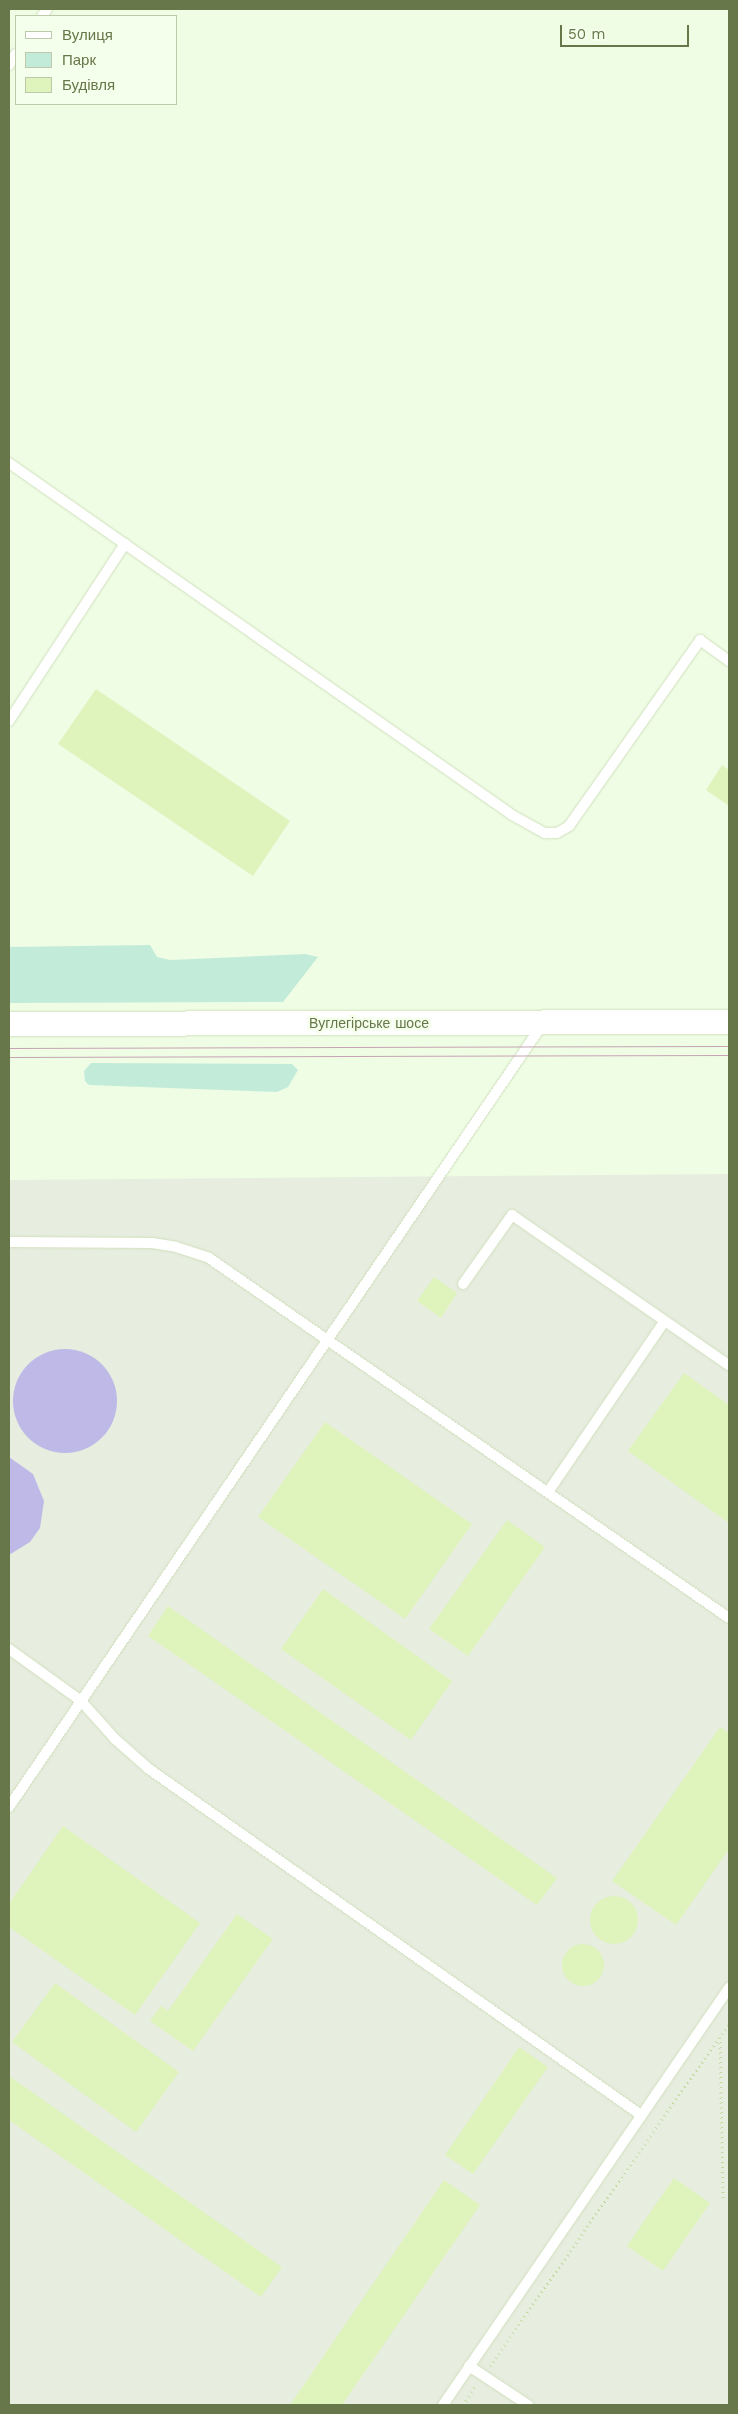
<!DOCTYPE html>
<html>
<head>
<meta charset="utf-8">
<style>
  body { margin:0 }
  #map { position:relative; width:738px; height:2414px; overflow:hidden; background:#effde5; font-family:"Work Sans",sans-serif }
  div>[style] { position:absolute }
  .industrial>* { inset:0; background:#e7eddf }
  .green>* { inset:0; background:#c3ebda }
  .water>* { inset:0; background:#bfb9e8 }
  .round { border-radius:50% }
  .building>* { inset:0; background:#dff3bc }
  .path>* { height:3px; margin-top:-1.5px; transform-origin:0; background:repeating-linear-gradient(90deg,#c3d99f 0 1px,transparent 0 5px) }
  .roads { filter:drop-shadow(0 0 1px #d1e0bd) drop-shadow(0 0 1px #d1e0bd) }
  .service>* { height:10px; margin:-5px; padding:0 5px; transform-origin:5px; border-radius:5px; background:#fff }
  .tertiary>* { height:24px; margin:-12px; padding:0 12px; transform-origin:12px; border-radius:12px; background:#fff }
  .tram>* { height:1px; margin:-0.5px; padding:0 0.5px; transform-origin:0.5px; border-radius:0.5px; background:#c7a3b5 }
  span { translate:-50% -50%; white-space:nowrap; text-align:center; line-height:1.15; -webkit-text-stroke:5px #f4ffec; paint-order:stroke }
  .street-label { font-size:14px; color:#687749 }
  .frame { position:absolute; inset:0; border:10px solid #687749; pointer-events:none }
  .legend { position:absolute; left:15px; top:15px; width:162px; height:90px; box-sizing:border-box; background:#f4ffec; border:1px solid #bcc9ab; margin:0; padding:6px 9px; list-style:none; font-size:15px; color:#687749 }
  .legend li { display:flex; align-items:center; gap:10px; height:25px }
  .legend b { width:25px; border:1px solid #bcc9ab }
  .scale { position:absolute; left:560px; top:25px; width:129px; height:22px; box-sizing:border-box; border:2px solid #687749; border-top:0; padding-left:6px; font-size:15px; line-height:18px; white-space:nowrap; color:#687749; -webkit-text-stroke:4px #f4ffec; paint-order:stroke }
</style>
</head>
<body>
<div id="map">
  <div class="industrial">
    <i style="clip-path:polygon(729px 1174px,729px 2405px,9px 2405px,9px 1180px)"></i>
  </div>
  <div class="green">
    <i style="clip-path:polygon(150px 945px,157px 957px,170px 960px,305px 954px,318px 957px,283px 1002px,9px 1003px,9px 947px)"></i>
    <i style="clip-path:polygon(91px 1063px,292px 1064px,298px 1070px,288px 1087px,277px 1092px,89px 1085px,85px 1081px,84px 1071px)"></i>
  </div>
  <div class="water">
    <i class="round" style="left:13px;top:1349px;width:104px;height:104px"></i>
    <i style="clip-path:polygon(9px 1457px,33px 1474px,44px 1501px,40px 1528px,30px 1542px,9px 1555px)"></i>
  </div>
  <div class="building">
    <i style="clip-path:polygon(96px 689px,290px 821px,253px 876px,58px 744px)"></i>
    <i style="clip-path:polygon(722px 765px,729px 770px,729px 806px,706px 790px)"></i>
    <i style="clip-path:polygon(434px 1277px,457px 1293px,441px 1318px,417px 1301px)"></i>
    <i style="clip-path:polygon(684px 1373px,729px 1405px,729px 1523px,628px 1451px)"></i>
    <i style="clip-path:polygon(325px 1422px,472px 1524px,405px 1619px,258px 1517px)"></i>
    <i style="clip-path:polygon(507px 1520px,545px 1547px,468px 1656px,429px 1629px)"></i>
    <i style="clip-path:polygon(323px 1589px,452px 1681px,411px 1740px,281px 1649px)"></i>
    <i style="clip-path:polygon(168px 1606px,557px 1878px,537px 1905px,148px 1636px)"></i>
    <i style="clip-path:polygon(720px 1727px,729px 1733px,729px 1849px,676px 1925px,612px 1881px)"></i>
    <i style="clip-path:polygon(63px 1826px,200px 1923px,135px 2015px,9px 1927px,9px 1904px)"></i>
    <i class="round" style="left:590px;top:1896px;width:48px;height:48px"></i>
    <i style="clip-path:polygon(237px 1914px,273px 1939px,193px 2051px,150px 2021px,161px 2006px,168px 2011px)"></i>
    <i class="round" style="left:562px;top:1944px;width:42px;height:42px"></i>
    <i style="clip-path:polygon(55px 1983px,179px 2072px,136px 2132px,12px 2042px)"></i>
    <i style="clip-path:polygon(519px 2047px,548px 2067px,473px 2174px,445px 2155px)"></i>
    <i style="clip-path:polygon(9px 2076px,282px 2267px,261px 2297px,9px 2120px)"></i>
    <i style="clip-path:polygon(674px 2178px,710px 2203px,663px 2271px,627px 2246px)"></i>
    <i style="clip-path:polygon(444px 2180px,480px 2205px,342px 2405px,290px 2405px)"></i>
  </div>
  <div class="path">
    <i style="left:720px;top:2037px;width:161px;rotate:88.9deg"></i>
    <i style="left:490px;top:2366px;width:417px;rotate:-55.1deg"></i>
    <i style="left:463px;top:2405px;width:24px;rotate:-57deg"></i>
  </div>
  <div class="roads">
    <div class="service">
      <i style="left:42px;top:16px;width:9px;rotate:-54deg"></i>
      <i style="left:9px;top:65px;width:13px;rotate:-58deg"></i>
      <i style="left:9px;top:463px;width:614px;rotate:34.98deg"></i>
      <i style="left:512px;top:815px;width:38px;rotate:29deg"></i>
      <i style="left:545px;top:833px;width:12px"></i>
      <i style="left:557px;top:833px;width:14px;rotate:-30deg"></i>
      <i style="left:569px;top:826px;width:228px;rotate:-54.8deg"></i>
      <i style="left:700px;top:640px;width:36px;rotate:36deg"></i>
      <i style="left:9px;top:721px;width:212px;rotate:-56.8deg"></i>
      <i style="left:9px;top:1242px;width:143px;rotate:0.4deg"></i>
      <i style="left:152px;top:1243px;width:24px;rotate:9deg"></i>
      <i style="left:176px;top:1247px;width:35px;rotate:18deg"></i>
      <i style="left:209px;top:1258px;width:632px;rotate:34.7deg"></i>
      <i style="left:463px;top:1284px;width:85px;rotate:-54.6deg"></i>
      <i style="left:512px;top:1215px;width:264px;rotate:34.7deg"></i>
      <i style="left:548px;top:1492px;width:206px;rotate:-55.7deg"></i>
      <i style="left:9px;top:1649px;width:89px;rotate:35.8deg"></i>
      <i style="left:81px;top:1701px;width:51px;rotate:48.2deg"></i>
      <i style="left:115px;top:1739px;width:45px;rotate:41.4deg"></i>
      <i style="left:149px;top:1769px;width:601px;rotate:35.12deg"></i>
      <i style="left:9px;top:1807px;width:946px;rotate:-55.72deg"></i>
      <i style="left:469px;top:2366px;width:71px;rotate:33.5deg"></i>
      <i style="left:443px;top:2405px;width:506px;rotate:-55.56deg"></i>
    </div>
    <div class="tertiary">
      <i style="left:9px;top:1024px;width:720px;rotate:-0.16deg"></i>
    </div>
  </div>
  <div class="tram">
    <i style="left:9px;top:1048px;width:720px;rotate:-0.16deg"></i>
    <i style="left:9px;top:1057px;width:720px;rotate:-0.16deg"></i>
  </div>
  <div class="street-label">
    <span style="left:369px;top:1023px">Вуглегірське шосе</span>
  </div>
  <div class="frame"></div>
  <ul class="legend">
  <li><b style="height:6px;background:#fff"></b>Вулиця</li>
  <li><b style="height:14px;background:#c3ebda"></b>Парк</li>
  <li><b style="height:14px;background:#dff3bc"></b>Будівля</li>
  </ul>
  <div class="scale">50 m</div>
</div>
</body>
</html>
